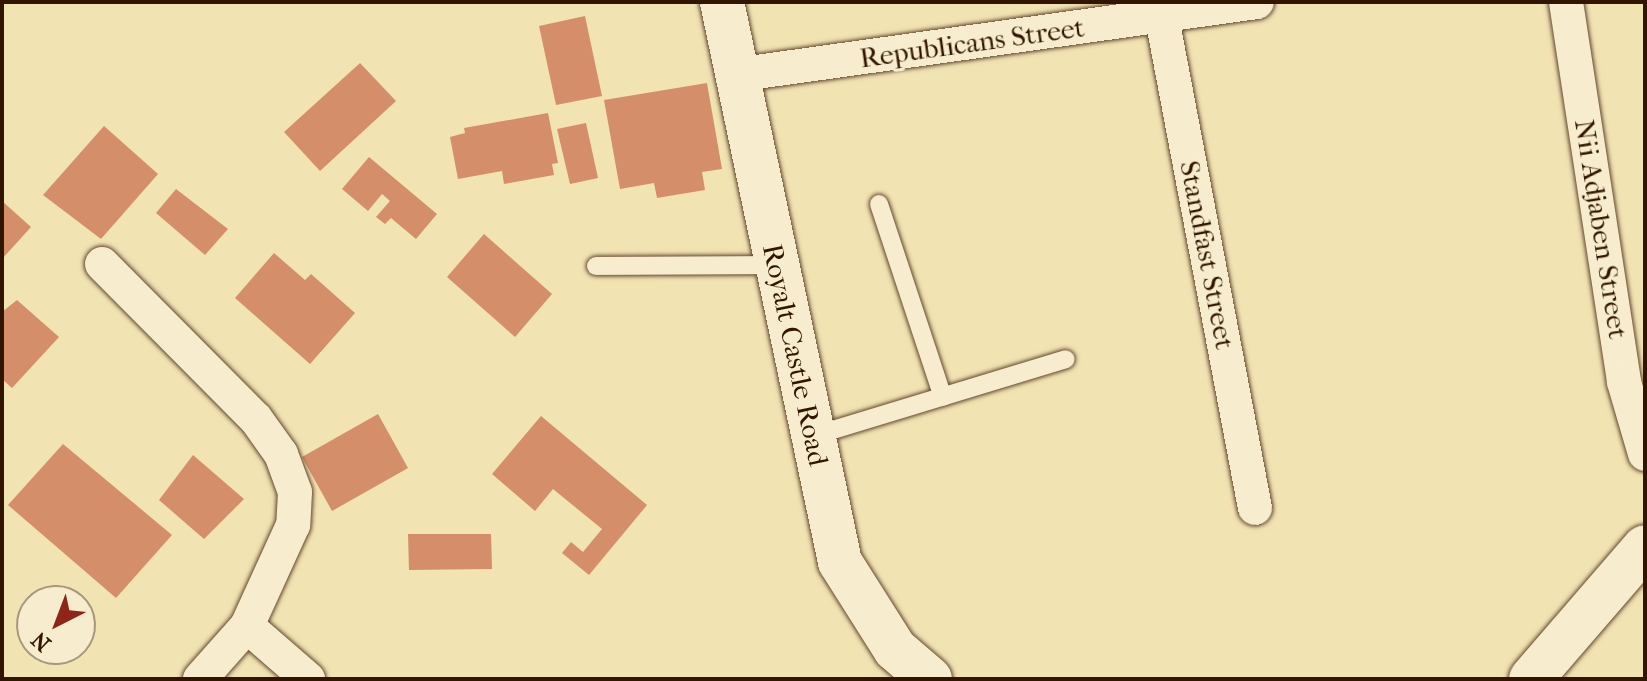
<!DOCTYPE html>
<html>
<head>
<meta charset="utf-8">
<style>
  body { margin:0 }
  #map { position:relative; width:1647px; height:681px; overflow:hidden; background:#f2e3b3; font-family:"IM FELL French Canon",serif }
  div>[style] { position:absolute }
  .building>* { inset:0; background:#d48e6a }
  .roads { filter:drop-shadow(0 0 2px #62482d) drop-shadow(0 0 2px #62482d) }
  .service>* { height:18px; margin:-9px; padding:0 9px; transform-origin:9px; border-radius:9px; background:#f7edce }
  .minor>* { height:34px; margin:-17px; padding:0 17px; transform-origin:17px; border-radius:17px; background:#f7edce }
  .tertiary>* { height:44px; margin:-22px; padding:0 22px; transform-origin:22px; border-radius:22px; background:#f7edce }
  span { translate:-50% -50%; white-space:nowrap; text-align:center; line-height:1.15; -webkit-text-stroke:6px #f7edce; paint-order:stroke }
  .street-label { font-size:28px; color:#321500 }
  .frame { position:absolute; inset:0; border:4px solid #321500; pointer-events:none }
  .north { position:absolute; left:16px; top:585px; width:80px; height:80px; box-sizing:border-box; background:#f7edce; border:2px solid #a8977c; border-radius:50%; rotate:222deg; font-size:22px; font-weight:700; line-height:32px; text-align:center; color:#321500 }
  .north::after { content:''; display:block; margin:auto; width:28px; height:36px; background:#8f2418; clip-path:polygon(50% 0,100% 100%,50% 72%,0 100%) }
</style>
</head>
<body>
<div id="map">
  <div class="building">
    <i style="clip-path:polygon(585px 16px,602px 96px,556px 105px,539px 26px)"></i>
    <i style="clip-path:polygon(360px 63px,396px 101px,320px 171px,284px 132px)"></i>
    <i style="clip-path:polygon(707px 83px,722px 169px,702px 172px,705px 190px,657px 198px,654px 183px,620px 189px,604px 100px)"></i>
    <i style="clip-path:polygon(548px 113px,558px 163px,552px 164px,554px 175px,504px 184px,502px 171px,458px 179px,450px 137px,465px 133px,464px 128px)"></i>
    <i style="clip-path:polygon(586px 123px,598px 178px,570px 184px,557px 129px)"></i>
    <i style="clip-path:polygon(104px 126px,158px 174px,101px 239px,43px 195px)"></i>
    <i style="clip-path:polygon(369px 157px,437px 214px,416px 239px,391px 218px,385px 224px,376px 217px,390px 201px,382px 194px,368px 211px,342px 189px)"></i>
    <i style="clip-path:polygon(176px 189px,228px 229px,205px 255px,156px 213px)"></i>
    <i style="clip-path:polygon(2px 201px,31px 227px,2px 259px)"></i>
    <i style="clip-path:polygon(484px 234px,552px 294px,515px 337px,447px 277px)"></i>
    <i style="clip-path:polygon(274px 253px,305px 280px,311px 274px,355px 313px,310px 364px,235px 298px)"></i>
    <i style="clip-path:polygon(17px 300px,59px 337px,12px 388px,2px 379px,2px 312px)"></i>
    <i style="clip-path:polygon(378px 414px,408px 468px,332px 511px,302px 457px)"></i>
    <i style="clip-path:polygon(541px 416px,647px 505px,589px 575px,562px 553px,571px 542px,583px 552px,602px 529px,553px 489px,535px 511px,492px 474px)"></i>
    <i style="clip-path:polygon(63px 444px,172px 535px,116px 598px,8px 505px)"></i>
    <i style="clip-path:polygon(193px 455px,244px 499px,204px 539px,159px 500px)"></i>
    <i style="clip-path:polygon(408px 534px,491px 534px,492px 569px,409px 570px)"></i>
  </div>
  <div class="roads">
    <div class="service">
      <i style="left:879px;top:204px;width:203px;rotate:71.7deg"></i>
      <i style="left:596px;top:266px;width:180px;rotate:-0.3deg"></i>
      <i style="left:813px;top:436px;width:264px;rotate:-16.9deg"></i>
    </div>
    <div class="minor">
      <i style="left:1159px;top:2px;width:515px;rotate:79.26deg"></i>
      <i style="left:1566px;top:2px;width:384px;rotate:81.3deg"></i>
      <i style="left:1624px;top:382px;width:75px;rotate:73.7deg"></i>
      <i style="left:735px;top:75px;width:527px;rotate:-7.96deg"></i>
      <i style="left:102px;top:264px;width:218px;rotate:45.2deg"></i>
      <i style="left:256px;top:419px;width:43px;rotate:54.5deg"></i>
      <i style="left:281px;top:454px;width:40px;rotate:69.8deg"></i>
      <i style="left:295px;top:492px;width:33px;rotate:93deg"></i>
      <i style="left:293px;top:525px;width:111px;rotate:114.5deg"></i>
      <i style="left:247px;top:626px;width:71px;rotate:131.6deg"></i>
      <i style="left:247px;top:626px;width:81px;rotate:41deg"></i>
    </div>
    <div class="tertiary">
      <i style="left:722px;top:2px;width:572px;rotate:78.1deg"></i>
      <i style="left:840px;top:562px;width:103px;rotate:57.7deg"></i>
      <i style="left:895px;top:649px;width:46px;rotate:40.6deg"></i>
      <i style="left:1531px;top:679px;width:174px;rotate:-49.2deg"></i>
    </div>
  </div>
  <div class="street-label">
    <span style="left:972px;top:43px;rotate:-8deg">Republicans Street</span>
    <span style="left:1601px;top:229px;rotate:81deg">Nii Adjaben Street</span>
    <span style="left:1207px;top:255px;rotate:79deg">Standfast Street</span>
    <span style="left:795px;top:355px;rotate:78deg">Royalt Castle Road</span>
  </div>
  <div class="frame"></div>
  <div class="north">N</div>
</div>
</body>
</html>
